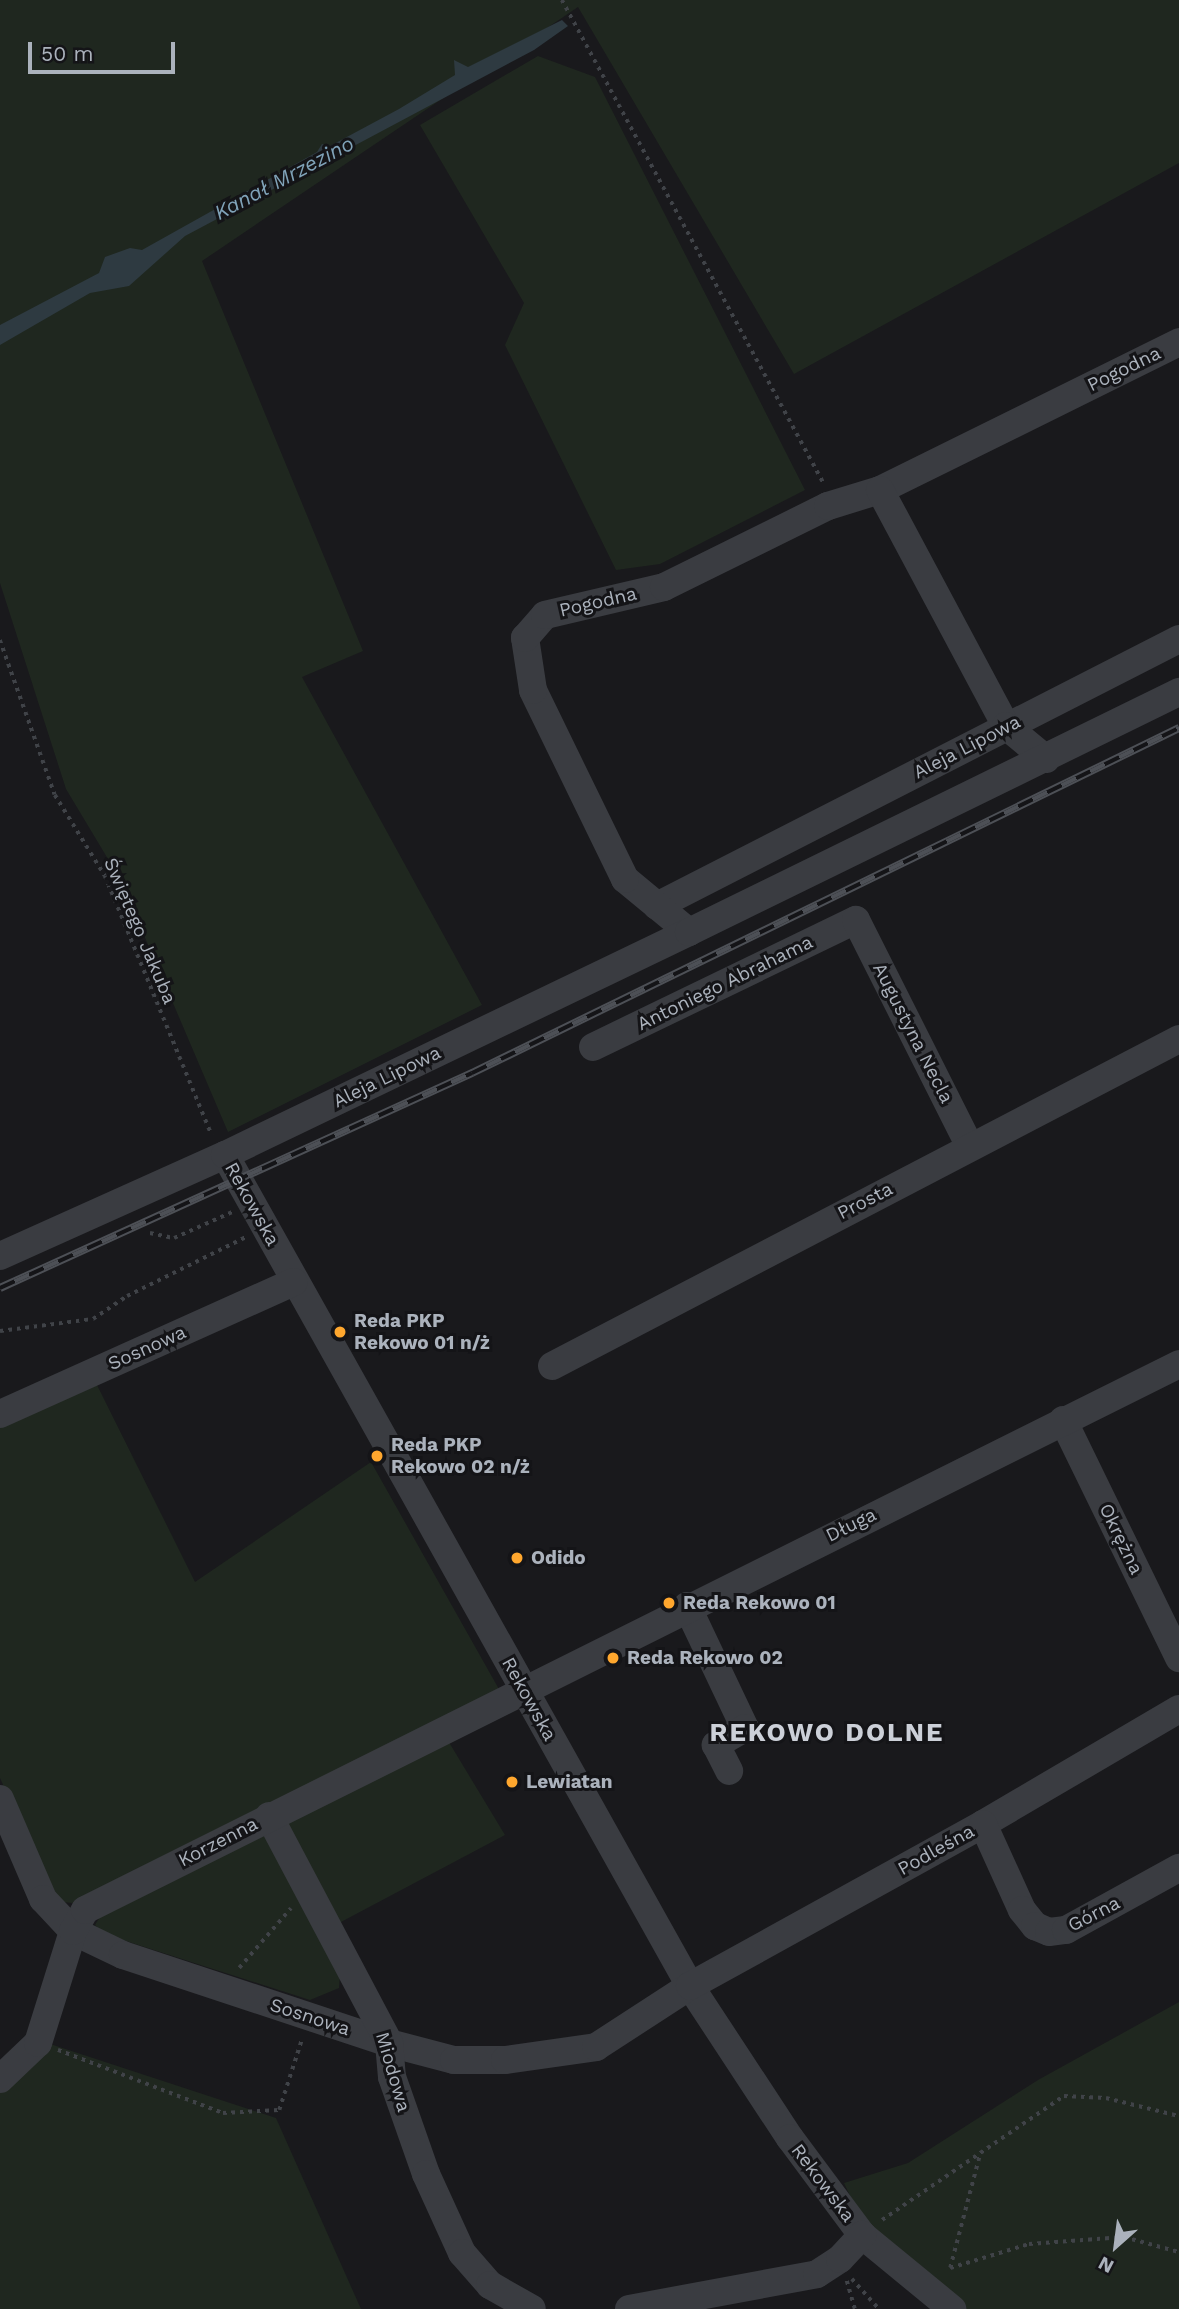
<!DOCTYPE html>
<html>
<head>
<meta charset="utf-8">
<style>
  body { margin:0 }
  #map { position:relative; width:1179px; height:2309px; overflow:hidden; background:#19191c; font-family:"Work Sans",sans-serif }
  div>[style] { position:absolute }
  .green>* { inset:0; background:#1f271f }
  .water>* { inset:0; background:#2e3a41 }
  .path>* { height:3.5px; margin-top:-1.75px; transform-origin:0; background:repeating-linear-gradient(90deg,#404348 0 3.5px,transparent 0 8.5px) }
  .minor>* { height:28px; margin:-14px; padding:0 14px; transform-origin:14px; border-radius:14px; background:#3a3c41 }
  .rail>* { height:8px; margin-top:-4px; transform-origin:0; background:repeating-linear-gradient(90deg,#141417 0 16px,#4d5056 0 32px); box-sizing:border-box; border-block:2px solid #4d5056 }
  .dots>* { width:19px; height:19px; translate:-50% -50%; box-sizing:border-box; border:4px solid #141417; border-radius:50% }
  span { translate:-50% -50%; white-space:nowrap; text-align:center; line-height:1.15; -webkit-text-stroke:6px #141417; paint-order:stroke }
  .street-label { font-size:19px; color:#abb2bc }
  .poi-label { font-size:19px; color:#abb2bc; font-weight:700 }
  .left { translate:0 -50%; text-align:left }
  .water-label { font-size:21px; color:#80a3b9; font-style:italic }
  .district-label { font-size:26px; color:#ccd0d8; font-weight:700; letter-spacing:2px }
  .north { position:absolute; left:1081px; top:2211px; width:70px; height:70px; -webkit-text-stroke:5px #141417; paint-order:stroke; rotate:208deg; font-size:19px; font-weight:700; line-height:28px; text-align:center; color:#abb2bc }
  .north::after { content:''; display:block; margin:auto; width:24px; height:32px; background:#abb2bc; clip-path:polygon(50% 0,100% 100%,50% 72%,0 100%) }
  .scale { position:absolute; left:28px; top:42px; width:147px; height:32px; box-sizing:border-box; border:4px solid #abb2bc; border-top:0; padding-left:9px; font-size:21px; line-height:24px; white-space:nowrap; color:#abb2bc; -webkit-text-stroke:5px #141417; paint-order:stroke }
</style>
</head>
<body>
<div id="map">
  <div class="green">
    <i style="clip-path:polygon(0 0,1179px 0,1179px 163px,794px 374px,578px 7px,202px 261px,363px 651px,302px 677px,482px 1005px,228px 1132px,120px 879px,66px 789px,0 583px)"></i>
    <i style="clip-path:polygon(538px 56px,595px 77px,805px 490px,660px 564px,616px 570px,505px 345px,524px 303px,420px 125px)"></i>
    <i style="clip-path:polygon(95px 1381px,195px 1582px,371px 1462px,500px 1691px,73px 1903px,61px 1902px,52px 1894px,0 1778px,0 1422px)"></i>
    <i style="clip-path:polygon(447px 1739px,505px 1835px,324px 1931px,341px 1959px,339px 1988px,310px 2000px,104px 1934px,95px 1925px,101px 1915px)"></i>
    <i style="clip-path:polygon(1179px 2002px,1179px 2309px,935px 2309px,884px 2268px,844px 2183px,908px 2163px,1038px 2080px)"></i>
    <i style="clip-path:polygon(38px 2040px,276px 2118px,361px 2309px,0 2309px,0 2066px)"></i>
  </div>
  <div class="water">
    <i style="clip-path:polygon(562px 20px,568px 26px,534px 50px,185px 236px,129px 286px,90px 293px,0 345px,0 325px,99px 273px,105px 257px,130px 248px,142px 250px,317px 152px,322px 144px,330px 146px,399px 109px,455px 75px,454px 60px,468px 67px)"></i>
  </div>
  <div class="path">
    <i style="left:562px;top:0;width:550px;rotate:61.57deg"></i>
    <i style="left:0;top:640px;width:164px;rotate:70.5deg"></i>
    <i style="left:55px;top:795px;width:95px;rotate:58.3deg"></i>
    <i style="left:105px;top:876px;width:280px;rotate:67.6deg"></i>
    <i style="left:150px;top:1233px;width:25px;rotate:12deg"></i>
    <i style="left:174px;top:1238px;width:64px;rotate:-24.1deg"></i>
    <i style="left:0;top:1331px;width:94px;rotate:-7.4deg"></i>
    <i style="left:93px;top:1319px;width:41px;rotate:-34.1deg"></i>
    <i style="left:127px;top:1296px;width:133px;rotate:-26.4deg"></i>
    <i style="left:239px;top:1968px;width:79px;rotate:-49.1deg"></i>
    <i style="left:58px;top:2050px;width:177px;rotate:20.9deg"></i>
    <i style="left:223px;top:2113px;width:56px;rotate:-3.1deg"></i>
    <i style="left:279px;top:2110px;width:75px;rotate:-72.1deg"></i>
    <i style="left:882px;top:2220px;width:220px;rotate:-34.3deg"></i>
    <i style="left:1064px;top:2096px;width:42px;rotate:2.7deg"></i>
    <i style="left:1106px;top:2098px;width:75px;rotate:13.9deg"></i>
    <i style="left:950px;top:2268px;width:83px;rotate:-16.9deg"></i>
    <i style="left:1029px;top:2244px;width:95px;rotate:-4.2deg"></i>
    <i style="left:1124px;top:2237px;width:57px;rotate:15.3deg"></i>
    <i style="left:950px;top:2268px;width:118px;rotate:-75.3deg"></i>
    <i style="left:852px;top:2279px;width:40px;rotate:48deg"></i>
    <i style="left:847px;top:2281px;width:29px;rotate:74deg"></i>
  </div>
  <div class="minor">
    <i style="left:880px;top:490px;width:334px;rotate:-26.3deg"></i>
    <i style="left:657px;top:906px;width:586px;rotate:-27.09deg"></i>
    <i style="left:689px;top:932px;width:83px;rotate:-140.4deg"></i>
    <i style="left:625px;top:879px;width:210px;rotate:-116deg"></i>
    <i style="left:533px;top:690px;width:53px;rotate:-98.7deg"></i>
    <i style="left:525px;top:638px;width:30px;rotate:-49deg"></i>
    <i style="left:545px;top:615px;width:122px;rotate:-13.2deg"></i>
    <i style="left:664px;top:587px;width:183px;rotate:-26.3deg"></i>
    <i style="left:828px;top:506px;width:54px;rotate:-17.1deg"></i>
    <i style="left:880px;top:490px;width:268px;rotate:61.9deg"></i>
    <i style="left:1006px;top:726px;width:52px;rotate:39.5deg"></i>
    <i style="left:593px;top:1047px;width:292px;rotate:-25.8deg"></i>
    <i style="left:856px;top:920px;width:254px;rotate:63.3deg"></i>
    <i style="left:225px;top:1155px;width:952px;rotate:60.77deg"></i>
    <i style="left:690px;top:1986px;width:182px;rotate:56.7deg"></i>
    <i style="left:790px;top:2138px;width:121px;rotate:53.4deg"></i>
    <i style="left:862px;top:2235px;width:117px;rotate:39.4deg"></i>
    <i style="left:0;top:1256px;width:247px;rotate:-24.2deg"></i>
    <i style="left:225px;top:1155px;width:515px;rotate:-25.67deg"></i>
    <i style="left:689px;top:932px;width:546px;rotate:-26.1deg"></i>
    <i style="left:552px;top:1366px;width:707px;rotate:-27.54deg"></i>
    <i style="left:0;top:1414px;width:322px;rotate:-24.2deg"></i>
    <i style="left:1063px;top:1420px;width:265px;rotate:64deg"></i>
    <i style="left:687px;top:1606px;width:135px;rotate:64.6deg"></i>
    <i style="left:745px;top:1728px;width:34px;rotate:150deg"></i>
    <i style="left:716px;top:1745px;width:29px;rotate:63deg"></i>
    <i style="left:0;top:1799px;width:109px;rotate:66.7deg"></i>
    <i style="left:43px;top:1899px;width:44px;rotate:46.8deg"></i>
    <i style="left:73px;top:1931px;width:55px;rotate:25.6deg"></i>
    <i style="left:123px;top:1955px;width:280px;rotate:18.3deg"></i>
    <i style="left:389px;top:2043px;width:67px;rotate:14.7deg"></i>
    <i style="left:454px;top:2060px;width:51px"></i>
    <i style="left:505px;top:2060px;width:92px;rotate:-8.1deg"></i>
    <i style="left:596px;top:2047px;width:112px;rotate:-33deg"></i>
    <i style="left:690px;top:1986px;width:335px;rotate:-28.9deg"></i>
    <i style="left:983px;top:1824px;width:227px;rotate:-30.4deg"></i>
    <i style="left:269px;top:1816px;width:257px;rotate:62.1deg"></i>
    <i style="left:389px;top:2043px;width:34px;rotate:85deg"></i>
    <i style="left:392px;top:2077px;width:103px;rotate:70.7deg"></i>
    <i style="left:426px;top:2174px;width:87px;rotate:65.5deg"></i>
    <i style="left:462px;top:2253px;width:43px;rotate:48.8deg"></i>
    <i style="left:490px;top:2285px;width:48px;rotate:29.7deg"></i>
    <i style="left:983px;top:1824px;width:94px;rotate:65.6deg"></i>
    <i style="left:1022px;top:1910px;width:21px;rotate:51deg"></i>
    <i style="left:1035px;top:1926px;width:15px;rotate:23deg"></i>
    <i style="left:1049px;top:1932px;width:17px;rotate:-7deg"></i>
    <i style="left:1066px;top:1930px;width:129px;rotate:-28.8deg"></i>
    <i style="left:0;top:2079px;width:52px;rotate:-43.5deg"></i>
    <i style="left:38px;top:2043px;width:117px;rotate:-72.6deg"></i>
    <i style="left:73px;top:1931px;width:24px;rotate:-60deg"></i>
    <i style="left:85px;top:1910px;width:1223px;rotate:-26.52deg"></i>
    <i style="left:629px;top:2309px;width:191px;rotate:-10.5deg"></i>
    <i style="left:817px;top:2274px;width:27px;rotate:-33deg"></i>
    <i style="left:840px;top:2259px;width:33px;rotate:-47deg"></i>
  </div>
  <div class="rail">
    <i style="left:0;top:1288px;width:519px;rotate:-24.49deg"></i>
    <i style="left:472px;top:1073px;width:787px;rotate:-26.01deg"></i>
  </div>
  <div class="dots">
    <i style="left:340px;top:1332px;background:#ffa72e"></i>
    <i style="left:377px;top:1456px;background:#ffa72e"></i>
    <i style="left:517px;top:1558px;background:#ffa72e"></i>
    <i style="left:669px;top:1603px;background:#ffa72e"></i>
    <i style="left:613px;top:1658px;background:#ffa72e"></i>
    <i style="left:512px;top:1782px;background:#ffa72e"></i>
  </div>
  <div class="street-label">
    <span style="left:1124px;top:369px;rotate:-26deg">Pogodna</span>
    <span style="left:598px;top:602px;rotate:-13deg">Pogodna</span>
    <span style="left:967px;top:747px;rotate:-27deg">Aleja Lipowa</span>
    <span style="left:140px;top:931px;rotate:67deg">Świętego Jakuba</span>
    <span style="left:725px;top:983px;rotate:-26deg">Antoniego Abrahama</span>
    <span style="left:913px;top:1033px;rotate:63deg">Augustyna Necla</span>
    <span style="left:387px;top:1077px;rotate:-26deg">Aleja Lipowa</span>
    <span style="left:865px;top:1201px;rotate:-27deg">Prosta</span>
    <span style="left:252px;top:1204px;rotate:61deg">Rekowska</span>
    <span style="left:147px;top:1348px;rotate:-24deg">Sosnowa</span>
    <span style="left:851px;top:1525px;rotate:-26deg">Długa</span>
    <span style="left:1121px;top:1539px;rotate:64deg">Okrężna</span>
    <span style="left:529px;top:1699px;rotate:61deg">Rekowska</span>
    <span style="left:218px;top:1842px;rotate:-27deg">Korzenna</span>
    <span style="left:936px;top:1850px;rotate:-29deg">Podleśna</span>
    <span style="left:1094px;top:1914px;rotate:-27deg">Górna</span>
    <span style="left:310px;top:2017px;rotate:18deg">Sosnowa</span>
    <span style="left:393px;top:2072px;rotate:74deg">Miodowa</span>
    <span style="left:823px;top:2183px;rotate:53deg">Rekowska</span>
  </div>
  <div class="poi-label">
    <span class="left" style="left:354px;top:1332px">Reda PKP<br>Rekowo 01 n/ż</span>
    <span class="left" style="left:391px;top:1456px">Reda PKP<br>Rekowo 02 n/ż</span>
    <span class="left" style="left:531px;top:1558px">Odido</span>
    <span class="left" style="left:683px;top:1603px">Reda Rekowo 01</span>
    <span class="left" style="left:627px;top:1658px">Reda Rekowo 02</span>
    <span class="left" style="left:526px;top:1782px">Lewiatan</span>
  </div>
  <div class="water-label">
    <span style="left:284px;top:178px;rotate:-28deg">Kanał Mrzezino</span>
  </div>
  <div class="district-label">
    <span style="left:827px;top:1733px">REKOWO DOLNE</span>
  </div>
  <div class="north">N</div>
  <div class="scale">50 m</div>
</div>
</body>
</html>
